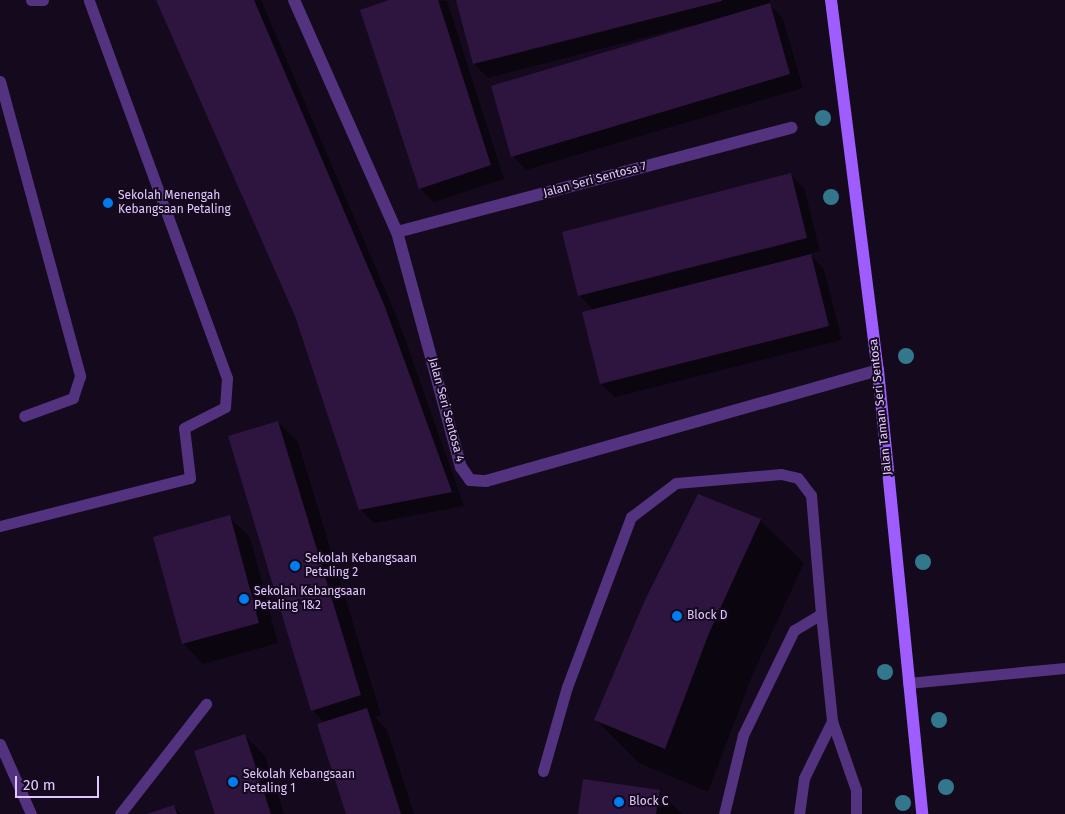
<!DOCTYPE html>
<html>
<head>
<meta charset="utf-8">
<style>
  body { margin:0 }
  #map { position:relative; width:1065px; height:814px; overflow:hidden; background:#150a1d; font-family:"Fira Sans",sans-serif }
  div>[style] { position:absolute }
  .shadow>* { inset:0; background:#0007 }
  .building>* { inset:0; background:#2e153f }
  .service>* { height:11px; margin:-5.5px; padding:0 5.5px; transform-origin:5.5px; border-radius:5.5px; background:#53327f }
  .minor>* { height:12px; margin:-6px; padding:0 6px; transform-origin:6px; border-radius:6px; background:#53327f }
  .secondary>* { height:12px; margin:-6px; padding:0 6px; transform-origin:6px; border-radius:6px; background:#9f5dff }
  .trees>* { width:16px; height:16px; margin:-8px; border-radius:50%; background:#33778c }
  .dots>* { width:14px; height:14px; translate:-50% -50%; box-sizing:border-box; border:2px solid #150a1d; border-radius:50% }
  span { translate:-50% -50%; white-space:nowrap; text-align:center; line-height:1.15; -webkit-text-stroke:4px #150a1d; paint-order:stroke }
  .street-label { font-size:12px; color:#e2c6ff }
  .poi-label { font-size:12px; color:#e2c6ff }
  .left { translate:0 -50%; text-align:left }
  .scale { position:absolute; left:15px; top:776px; width:84px; height:22px; box-sizing:border-box; border:2px solid #e2c6ff; border-top:0; padding-left:6px; font-size:15px; line-height:18px; white-space:nowrap; color:#e2c6ff; -webkit-text-stroke:4px #150a1d; paint-order:stroke }
</style>
</head>
<body>
<div id="map">
  <div class="shadow">
    <i style="clip-path:polygon(157px 0,261px 0,399px 322px,464px 506px,374px 523px,360px 509px,296px 315px)"></i>
    <i style="clip-path:polygon(393px 0,447px 1px,504px 179px,434px 202px,420px 189px,362px 10px)"></i>
    <i style="clip-path:polygon(458px 0,770px 0,770px 5px,783px 19px,803px 88px,526px 170px,513px 156px,693px 25px,488px 78px,474px 64px)"></i>
    <i style="clip-path:polygon(791px 175px,804px 188px,820px 251px,809px 254px,824px 269px,842px 340px,615px 397px,601px 384px,594px 310px,579px 295px)"></i>
    <i style="clip-path:polygon(278px 422px,298px 442px,381px 715px,375px 717px,387px 730px,414px 814px,347px 814px,325px 723px,312px 710px)"></i>
    <i style="clip-path:polygon(229px 517px,250px 537px,278px 643px,203px 664px,183px 643px)"></i>
    <i style="clip-path:polygon(760px 520px,804px 563px,752px 676px,708px 792px,639px 763px,596px 720px)"></i>
    <i style="clip-path:polygon(245px 736px,265px 756px,284px 814px,216px 814px)"></i>
    <i style="clip-path:polygon(659px 791px,682px 814px,579px 814px)"></i>
    <i style="clip-path:polygon(173px 806px,181px 814px,150px 814px)"></i>
  </div>
  <div class="building">
    <i style="clip-path:polygon(156px 0,254px 0,385px 307px,452px 492px,359px 510px,295px 316px)"></i>
    <i style="clip-path:polygon(389px 0,438px 0,491px 165px,419px 189px,360px 10px)"></i>
    <i style="clip-path:polygon(456px 0,722px 0,722px 1px,473px 64px)"></i>
    <i style="clip-path:polygon(770px 3px,790px 74px,511px 157px,491px 86px)"></i>
    <i style="clip-path:polygon(791px 173px,807px 238px,578px 296px,562px 232px)"></i>
    <i style="clip-path:polygon(811px 254px,829px 326px,600px 384px,582px 312px)"></i>
    <i style="clip-path:polygon(278px 421px,361px 695px,311px 711px,228px 436px)"></i>
    <i style="clip-path:polygon(698px 494px,761px 519px,709px 633px,665px 749px,594px 720px,645px 600px)"></i>
    <i style="clip-path:polygon(230px 515px,259px 623px,182px 644px,153px 537px)"></i>
    <i style="clip-path:polygon(367px 708px,401px 814px,346px 814px,317px 724px)"></i>
    <i style="clip-path:polygon(245px 734px,271px 814px,215px 814px,194px 751px)"></i>
    <i style="clip-path:polygon(583px 779px,660px 790px,656px 814px,578px 814px)"></i>
    <i style="clip-path:polygon(174px 805px,177px 814px,147px 814px)"></i>
  </div>
  <div class="service">
    <i style="left:31px;top:0;width:12px"></i>
    <i style="left:0;top:81px;width:306px;rotate:74.8deg"></i>
    <i style="left:80px;top:376px;width:23px;rotate:108deg"></i>
    <i style="left:73px;top:398px;width:52px;rotate:159.8deg"></i>
    <i style="left:0;top:526px;width:196px;rotate:-14.2deg"></i>
    <i style="left:190px;top:478px;width:50px;rotate:-96.8deg"></i>
    <i style="left:184px;top:428px;width:46px;rotate:-27.1deg"></i>
    <i style="left:225px;top:407px;width:29px;rotate:-86deg"></i>
    <i style="left:227px;top:378px;width:402px;rotate:-110.1deg"></i>
    <i style="left:821px;top:614px;width:108px;rotate:84.1deg"></i>
    <i style="left:832px;top:721px;width:73px;rotate:70.8deg"></i>
    <i style="left:856px;top:790px;width:24px;rotate:90deg"></i>
    <i style="left:908px;top:683px;width:158px;rotate:-5.5deg"></i>
    <i style="left:0;top:744px;width:77px;rotate:66.1deg"></i>
    <i style="left:543px;top:771px;width:87px;rotate:-74.1deg"></i>
    <i style="left:567px;top:687px;width:182px;rotate:-69.4deg"></i>
    <i style="left:631px;top:517px;width:56px;rotate:-37.1deg"></i>
    <i style="left:676px;top:483px;width:105px;rotate:-4.9deg"></i>
    <i style="left:781px;top:474px;width:17px;rotate:13deg"></i>
    <i style="left:798px;top:478px;width:21px;rotate:53deg"></i>
    <i style="left:811px;top:495px;width:119px;rotate:85.2deg"></i>
    <i style="left:821px;top:614px;width:31px;rotate:149deg"></i>
    <i style="left:794px;top:630px;width:117px;rotate:115.9deg"></i>
    <i style="left:743px;top:735px;width:81px;rotate:103.5deg"></i>
    <i style="left:120px;top:814px;width:140px;rotate:-52deg"></i>
    <i style="left:799px;top:814px;width:36px;rotate:-82deg"></i>
    <i style="left:804px;top:778px;width:64px;rotate:-63.8deg"></i>
  </div>
  <div class="minor">
    <i style="left:294px;top:0;width:254px;rotate:66.1deg"></i>
    <i style="left:397px;top:232px;width:244px;rotate:74.8deg"></i>
    <i style="left:461px;top:467px;width:16px;rotate:55deg"></i>
    <i style="left:470px;top:480px;width:16px;rotate:4deg"></i>
    <i style="left:486px;top:481px;width:407px;rotate:-15.8deg"></i>
    <i style="left:397px;top:232px;width:408px;rotate:-14.8deg"></i>
  </div>
  <div class="secondary">
    <i style="left:831px;top:0;width:373px;rotate:82.8deg"></i>
    <i style="left:878px;top:370px;width:446px;rotate:84.3deg"></i>
  </div>
  <div class="trees">
    <i style="left:823px;top:118px"></i>
    <i style="left:831px;top:197px"></i>
    <i style="left:906px;top:356px"></i>
    <i style="left:923px;top:562px"></i>
    <i style="left:885px;top:672px"></i>
    <i style="left:939px;top:720px"></i>
    <i style="left:946px;top:787px"></i>
    <i style="left:903px;top:803px"></i>
  </div>
  <div class="dots">
    <i style="left:108px;top:203px;background:#007cf1"></i>
    <i style="left:295px;top:566px;background:#007cf1"></i>
    <i style="left:244px;top:599px;background:#007cf1"></i>
    <i style="left:677px;top:616px;background:#007cf1"></i>
    <i style="left:233px;top:782px;background:#007cf1"></i>
    <i style="left:619px;top:802px;background:#007cf1"></i>
  </div>
  <div class="street-label">
    <span style="left:595px;top:180px;rotate:-15deg">Jalan Seri Sentosa 7</span>
    <span style="left:881px;top:407px;rotate:-96deg">Jalan Taman Seri Sentosa</span>
    <span style="left:446px;top:410px;rotate:75deg">Jalan Seri Sentosa 4</span>
  </div>
  <div class="poi-label">
    <span class="left" style="left:118px;top:203px">Sekolah Menengah<br>Kebangsaan Petaling</span>
    <span class="left" style="left:305px;top:566px">Sekolah Kebangsaan<br>Petaling 2</span>
    <span class="left" style="left:254px;top:599px">Sekolah Kebangsaan<br>Petaling 1&amp;2</span>
    <span class="left" style="left:687px;top:616px">Block D</span>
    <span class="left" style="left:243px;top:782px">Sekolah Kebangsaan<br>Petaling 1</span>
    <span class="left" style="left:629px;top:802px">Block C</span>
  </div>
  <div class="scale">20 m</div>
</div>
</body>
</html>
